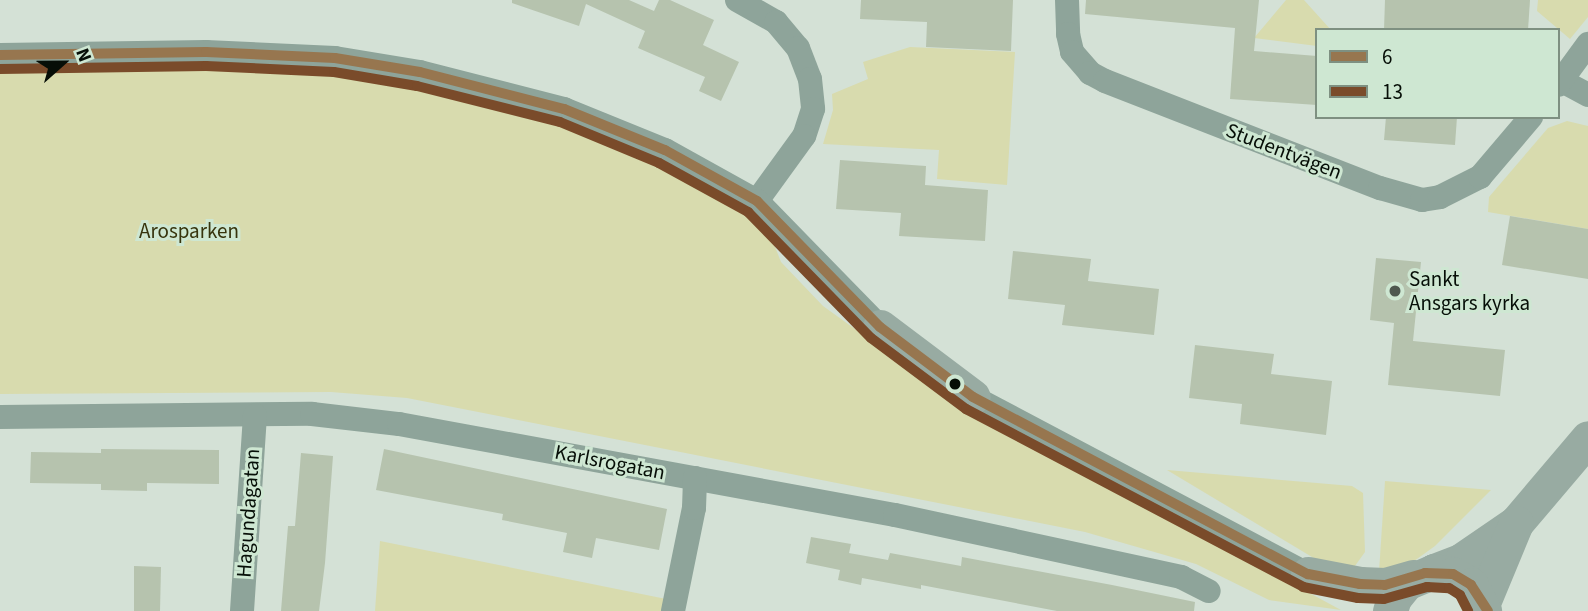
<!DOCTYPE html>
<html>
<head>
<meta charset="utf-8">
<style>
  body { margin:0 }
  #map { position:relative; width:1588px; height:611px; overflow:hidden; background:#d4e1d6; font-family:"Source Sans 3",sans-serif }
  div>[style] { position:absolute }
  .green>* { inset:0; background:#d8dbae }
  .building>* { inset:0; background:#b6c3ae }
  .street>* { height:24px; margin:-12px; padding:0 12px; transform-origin:12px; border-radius:12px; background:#8ea49a }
  .secondary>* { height:35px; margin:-17.5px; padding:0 17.5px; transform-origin:17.5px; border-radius:17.5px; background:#98aba2 }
  .bus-1>* { height:10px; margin:-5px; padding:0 5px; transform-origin:5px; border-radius:5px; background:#97764f }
  .bus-2>* { height:10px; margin:-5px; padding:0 5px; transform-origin:5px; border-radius:5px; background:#7a4b2a }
  .dots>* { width:19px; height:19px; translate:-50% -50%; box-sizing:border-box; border:4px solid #cee7d2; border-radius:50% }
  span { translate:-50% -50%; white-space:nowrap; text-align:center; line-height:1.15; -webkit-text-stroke:6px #cee7d2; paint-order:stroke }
  .street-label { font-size:21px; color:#060e07 }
  .park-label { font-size:21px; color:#37340d }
  .poi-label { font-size:21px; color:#060e07 }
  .left { translate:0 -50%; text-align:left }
  .legend { position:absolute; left:1315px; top:28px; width:245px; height:91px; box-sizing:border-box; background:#cee7d2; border:2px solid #7e9081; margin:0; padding:9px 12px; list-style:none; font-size:21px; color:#060e07 }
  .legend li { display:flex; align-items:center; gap:14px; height:35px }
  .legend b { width:35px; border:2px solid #7e9081 }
  .north { position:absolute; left:28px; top:28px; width:70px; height:70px; -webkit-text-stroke:5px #cee7d2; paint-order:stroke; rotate:69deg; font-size:19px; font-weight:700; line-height:28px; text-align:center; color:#060e07 }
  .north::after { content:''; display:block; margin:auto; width:24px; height:32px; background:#060e07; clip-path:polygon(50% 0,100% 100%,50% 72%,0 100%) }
</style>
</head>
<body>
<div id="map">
  <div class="green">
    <i style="clip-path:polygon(1286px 0,1304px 0,1331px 30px,1317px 30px,1317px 46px,1254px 38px)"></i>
    <i style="clip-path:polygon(1538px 0,1588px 0,1588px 17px,1570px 39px,1537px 11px)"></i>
    <i style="clip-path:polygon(910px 47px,1015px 52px,1007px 185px,937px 179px,939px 150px,823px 144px,833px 110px,832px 94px,868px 79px,863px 62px)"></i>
    <i style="clip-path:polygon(202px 68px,334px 71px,416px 84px,562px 122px,664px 164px,709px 188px,770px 234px,781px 262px,823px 306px,965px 408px,1341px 610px,1269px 600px,1196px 564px,1085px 532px,407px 398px,331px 392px,0 394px,0 70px)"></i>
    <i style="clip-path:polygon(1567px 121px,1588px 126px,1588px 229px,1488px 212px,1489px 197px,1548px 128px)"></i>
    <i style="clip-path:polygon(1167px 470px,1352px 486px,1363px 493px,1365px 552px,1352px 570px,1317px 560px)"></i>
    <i style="clip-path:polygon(1385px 481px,1491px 490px,1435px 546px,1403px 569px,1379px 572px)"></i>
    <i style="clip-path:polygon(380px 541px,676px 601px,673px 611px,375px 611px)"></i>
  </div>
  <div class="building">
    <i style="clip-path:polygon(512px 0,629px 0,654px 11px,659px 0,670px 0,714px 20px,703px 45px,739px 62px,721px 101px,699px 91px,705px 77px,638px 48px,645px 31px,586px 4px,579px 26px,512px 3px)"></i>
    <i style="clip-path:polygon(861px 0,1013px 0,1011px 51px,926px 47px,927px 22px,860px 19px)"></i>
    <i style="clip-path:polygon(1086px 0,1259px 0,1254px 51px,1317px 56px,1317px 105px,1230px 99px,1235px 28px,1085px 14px)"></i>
    <i style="clip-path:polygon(1385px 0,1530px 0,1528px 30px,1384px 30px)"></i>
    <i style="clip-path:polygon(1386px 117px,1457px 117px,1455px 145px,1384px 140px)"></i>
    <i style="clip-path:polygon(840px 160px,926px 166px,925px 185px,988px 190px,985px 241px,899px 236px,901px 213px,836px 209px)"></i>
    <i style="clip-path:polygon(1510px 216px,1588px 229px,1588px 279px,1502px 265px)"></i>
    <i style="clip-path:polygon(1013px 251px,1091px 259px,1088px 281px,1159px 289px,1154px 335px,1062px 325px,1065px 305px,1008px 299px)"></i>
    <i style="clip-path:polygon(1376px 258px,1421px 262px,1413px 341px,1505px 350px,1500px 396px,1388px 385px,1394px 323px,1370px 320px)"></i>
    <i style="clip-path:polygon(1195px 345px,1274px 354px,1271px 374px,1332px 381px,1326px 435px,1240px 424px,1242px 404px,1189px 398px)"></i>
    <i style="clip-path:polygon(101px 449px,219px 450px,219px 484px,147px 483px,147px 491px,101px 490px,101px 484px,30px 483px,31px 452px,101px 453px)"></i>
    <i style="clip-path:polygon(384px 449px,667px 509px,659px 550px,596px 538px,592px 558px,563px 552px,567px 533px,502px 520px,503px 514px,376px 490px)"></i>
    <i style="clip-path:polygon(301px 453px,333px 456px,325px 563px,319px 611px,281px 611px,288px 526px,295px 526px)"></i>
    <i style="clip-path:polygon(811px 537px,851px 544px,849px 553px,888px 560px,890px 553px,961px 566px,962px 557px,1112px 585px,1195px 602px,1194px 611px,1057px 611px,921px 585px,921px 589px,862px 578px,861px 585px,838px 580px,840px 570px,806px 563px)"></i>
    <i style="clip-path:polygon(134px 566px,161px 567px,160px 611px,134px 611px)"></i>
  </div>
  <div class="street">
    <i style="left:737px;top:0;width:45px;rotate:29.4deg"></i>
    <i style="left:776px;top:22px;width:34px;rotate:50deg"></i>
    <i style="left:798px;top:48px;width:33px;rotate:69deg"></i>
    <i style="left:810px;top:79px;width:30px;rotate:84deg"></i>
    <i style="left:813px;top:109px;width:28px;rotate:108deg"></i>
    <i style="left:804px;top:136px;width:80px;rotate:125.9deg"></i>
    <i style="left:1067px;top:0;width:34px;rotate:88deg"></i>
    <i style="left:1068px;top:34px;width:18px;rotate:77deg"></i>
    <i style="left:1072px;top:52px;width:28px;rotate:49deg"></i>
    <i style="left:1090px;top:73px;width:17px;rotate:28deg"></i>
    <i style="left:1105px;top:81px;width:295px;rotate:21.3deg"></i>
    <i style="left:1380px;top:188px;width:44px;rotate:15.9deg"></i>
    <i style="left:1422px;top:200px;width:18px;rotate:-9deg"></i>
    <i style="left:1440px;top:197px;width:45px;rotate:-26.6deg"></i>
    <i style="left:1480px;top:177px;width:79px;rotate:-49.6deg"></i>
    <i style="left:0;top:55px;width:206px;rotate:-0.8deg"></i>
    <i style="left:206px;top:52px;width:129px;rotate:2.7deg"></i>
    <i style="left:335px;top:58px;width:86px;rotate:9.4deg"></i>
    <i style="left:420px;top:72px;width:149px;rotate:14.4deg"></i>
    <i style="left:564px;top:109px;width:109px;rotate:22.1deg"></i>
    <i style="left:665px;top:150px;width:105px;rotate:29deg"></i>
    <i style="left:757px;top:201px;width:176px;rotate:45.7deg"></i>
    <i style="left:1562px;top:81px;width:30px;rotate:28deg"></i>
    <i style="left:1558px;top:85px;width:51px;rotate:-53.8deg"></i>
    <i style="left:973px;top:397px;width:379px;rotate:27.9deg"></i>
    <i style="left:0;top:417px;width:312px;rotate:-0.6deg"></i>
    <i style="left:312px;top:414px;width:88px;rotate:6.6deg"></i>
    <i style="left:399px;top:424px;width:504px;rotate:10.4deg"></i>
    <i style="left:895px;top:515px;width:293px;rotate:12.2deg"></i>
    <i style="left:1181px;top:577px;width:31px;rotate:27deg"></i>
    <i style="left:242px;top:611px;width:196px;rotate:-86.2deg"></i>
    <i style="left:673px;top:611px;width:105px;rotate:-78.5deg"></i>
    <i style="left:694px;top:508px;width:30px;rotate:-88deg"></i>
  </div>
  <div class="secondary">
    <i style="left:880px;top:327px;width:116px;rotate:37deg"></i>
    <i style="left:1434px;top:571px;width:30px;rotate:-21deg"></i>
    <i style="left:1462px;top:560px;width:65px;rotate:-34.4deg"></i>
    <i style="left:1516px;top:523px;width:111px;rotate:-49.7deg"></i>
    <i style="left:1308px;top:574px;width:53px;rotate:10.9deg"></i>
    <i style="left:1360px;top:584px;width:25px;rotate:2deg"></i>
    <i style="left:1385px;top:585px;width:29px;rotate:-16deg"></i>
    <i style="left:1482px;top:605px;width:89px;rotate:-67.5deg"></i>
    <i style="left:1390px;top:611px;width:14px;rotate:-73deg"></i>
    <i style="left:1394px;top:598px;width:19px;rotate:-51deg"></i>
    <i style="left:1406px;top:583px;width:30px;rotate:-23deg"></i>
    <i style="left:1434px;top:571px;width:19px;rotate:9deg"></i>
    <i style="left:1453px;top:574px;width:21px;rotate:31deg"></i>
    <i style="left:1471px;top:585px;width:29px;rotate:63deg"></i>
  </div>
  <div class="bus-1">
    <i style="left:0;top:55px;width:206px;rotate:-0.8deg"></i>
    <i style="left:206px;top:52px;width:129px;rotate:2.7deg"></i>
    <i style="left:335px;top:58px;width:86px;rotate:9.4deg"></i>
    <i style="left:420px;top:72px;width:149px;rotate:14.4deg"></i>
    <i style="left:564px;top:109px;width:109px;rotate:22.1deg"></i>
    <i style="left:665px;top:150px;width:105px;rotate:29deg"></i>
    <i style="left:757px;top:201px;width:176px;rotate:45.7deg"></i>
    <i style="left:880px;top:327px;width:116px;rotate:37deg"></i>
    <i style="left:973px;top:397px;width:379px;rotate:27.9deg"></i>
    <i style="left:1308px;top:574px;width:53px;rotate:10.9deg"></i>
    <i style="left:1360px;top:584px;width:25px;rotate:2deg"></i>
    <i style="left:1385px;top:585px;width:42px;rotate:-16.7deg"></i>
    <i style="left:1425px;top:573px;width:28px;rotate:2deg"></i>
    <i style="left:1453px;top:574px;width:21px;rotate:31deg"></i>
    <i style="left:1471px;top:585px;width:31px;rotate:57deg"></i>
  </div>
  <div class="bus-2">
    <i style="left:0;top:69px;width:206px;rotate:-0.8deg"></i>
    <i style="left:206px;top:66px;width:128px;rotate:2.7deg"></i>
    <i style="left:334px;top:72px;width:84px;rotate:9.6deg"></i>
    <i style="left:417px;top:86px;width:147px;rotate:14.1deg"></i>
    <i style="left:560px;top:122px;width:107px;rotate:22.5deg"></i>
    <i style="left:659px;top:163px;width:102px;rotate:28.8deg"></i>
    <i style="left:748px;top:212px;width:176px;rotate:45.7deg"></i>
    <i style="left:871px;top:338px;width:119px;rotate:36.8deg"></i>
    <i style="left:966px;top:409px;width:381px;rotate:27.8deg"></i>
    <i style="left:1303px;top:587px;width:56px;rotate:11.3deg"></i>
    <i style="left:1358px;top:598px;width:26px;rotate:2deg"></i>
    <i style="left:1384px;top:599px;width:45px;rotate:-15.6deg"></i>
    <i style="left:1427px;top:587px;width:22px;rotate:3deg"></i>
    <i style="left:1449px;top:588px;width:13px;rotate:32deg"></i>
    <i style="left:1460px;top:595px;width:18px;rotate:63deg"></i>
  </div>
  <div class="dots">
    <i style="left:1395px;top:291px;background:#4e584f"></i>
    <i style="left:955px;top:384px;background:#060e07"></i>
  </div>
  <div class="street-label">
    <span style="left:1284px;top:151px;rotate:21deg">Studentvägen</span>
    <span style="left:610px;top:462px;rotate:11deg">Karlsrogatan</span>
    <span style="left:248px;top:513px;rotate:-86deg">Hagundagatan</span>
  </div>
  <div class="park-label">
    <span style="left:189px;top:231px">Arosparken</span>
  </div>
  <div class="poi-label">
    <span class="left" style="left:1409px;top:291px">Sankt<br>Ansgars kyrka</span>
  </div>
  <ul class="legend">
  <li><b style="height:9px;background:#97764f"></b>6</li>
  <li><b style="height:9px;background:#7a4b2a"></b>13</li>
  </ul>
  <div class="north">N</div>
</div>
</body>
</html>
